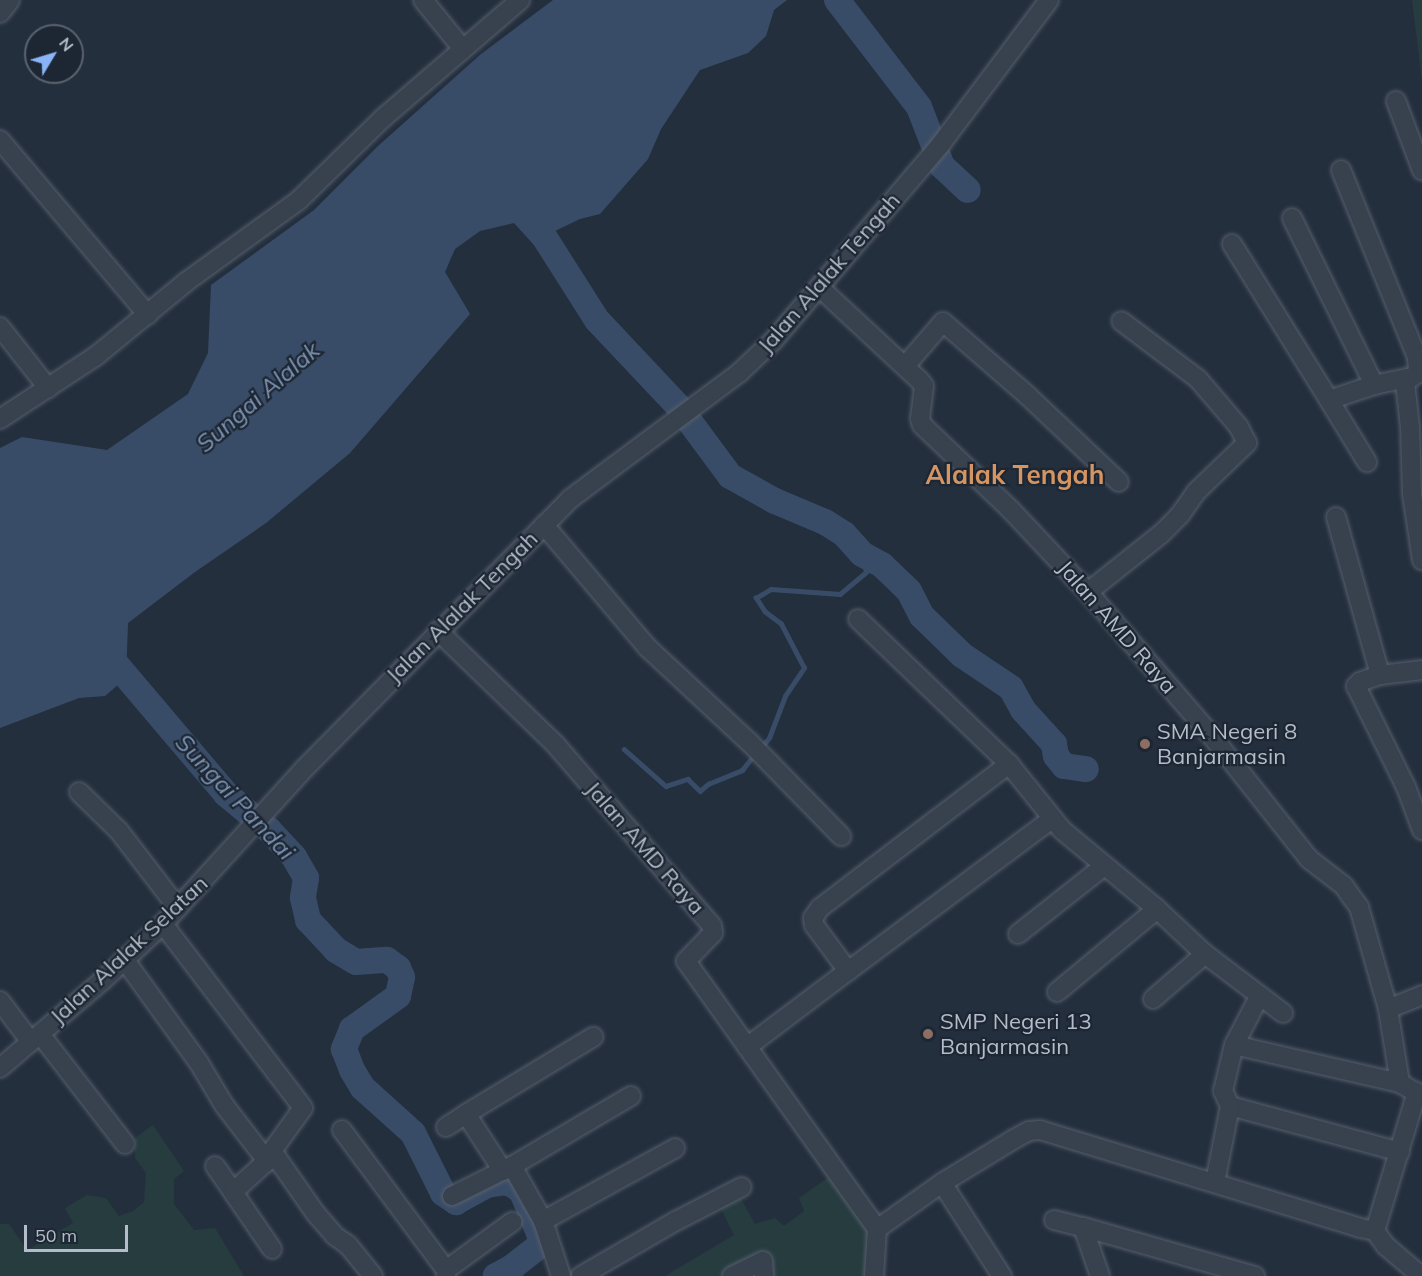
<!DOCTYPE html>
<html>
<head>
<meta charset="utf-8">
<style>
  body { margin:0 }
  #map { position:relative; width:1422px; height:1276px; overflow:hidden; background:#242f3e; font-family:Mulish,sans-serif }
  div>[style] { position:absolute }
  .green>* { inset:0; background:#263c3f }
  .water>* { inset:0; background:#394c67 }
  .stream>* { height:4.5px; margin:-2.25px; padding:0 2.25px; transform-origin:2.25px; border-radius:2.25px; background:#394c67 }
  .river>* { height:26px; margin:-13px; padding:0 13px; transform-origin:13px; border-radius:13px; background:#394c67 }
  .roads { filter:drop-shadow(0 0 2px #565f6c) drop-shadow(0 0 2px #565f6c) }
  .minor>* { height:18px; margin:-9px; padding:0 9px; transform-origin:9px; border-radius:9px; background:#38414e }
  .dots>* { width:16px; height:16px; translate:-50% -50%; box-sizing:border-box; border:3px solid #1d2633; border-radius:50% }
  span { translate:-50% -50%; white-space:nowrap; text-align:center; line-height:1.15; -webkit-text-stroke:4.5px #1d2633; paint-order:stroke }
  .street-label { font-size:22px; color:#b4bcc9 }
  .poi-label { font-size:22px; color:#b4bcc9 }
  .left { translate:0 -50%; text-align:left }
  .water-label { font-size:24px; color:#7c92b1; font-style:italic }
  .quarter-label { font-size:26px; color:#d59563; font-weight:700 }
  .north { position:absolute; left:24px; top:24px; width:60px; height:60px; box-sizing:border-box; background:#1d2633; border:2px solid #59626f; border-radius:50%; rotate:52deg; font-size:16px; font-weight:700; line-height:24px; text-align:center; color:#b4bcc9 }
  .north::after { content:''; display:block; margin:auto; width:21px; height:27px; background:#8ab4f8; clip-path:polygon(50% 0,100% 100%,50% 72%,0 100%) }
  .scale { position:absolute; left:24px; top:1225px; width:104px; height:27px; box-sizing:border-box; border:3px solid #b4bcc9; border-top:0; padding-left:8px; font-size:18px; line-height:21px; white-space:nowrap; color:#b4bcc9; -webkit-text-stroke:4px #1d2633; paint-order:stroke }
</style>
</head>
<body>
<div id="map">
  <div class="green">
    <i style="clip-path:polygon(1412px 0,1422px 0,1422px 82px,1422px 81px)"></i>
    <i style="clip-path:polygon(153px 1125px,184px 1171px,174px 1179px,174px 1204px,194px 1230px,215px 1228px,244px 1276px,0 1276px,0 1224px,9px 1224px,27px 1250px,73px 1223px,65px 1208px,87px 1195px,106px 1198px,119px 1216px,133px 1211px,144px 1202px,146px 1173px,135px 1158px,135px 1138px)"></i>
    <i style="clip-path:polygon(833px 1174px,869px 1227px,869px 1276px,665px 1276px,734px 1235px,720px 1207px,740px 1197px,755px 1224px,775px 1218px,784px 1226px,804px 1211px,799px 1198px)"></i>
  </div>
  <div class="water">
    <i style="clip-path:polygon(553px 0,787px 0,774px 10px,766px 36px,748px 53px,700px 70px,661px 129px,648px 159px,600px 214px,580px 219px,555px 231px,569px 259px,553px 266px,514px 223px,480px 231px,455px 249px,445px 272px,470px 314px,350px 453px,266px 523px,195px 572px,128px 623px,126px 678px,105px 696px,79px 698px,0 728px,0 448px,22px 437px,107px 450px,188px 394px,208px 353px,211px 285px,314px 210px,378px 146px,481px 54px)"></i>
  </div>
  <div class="stream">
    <i style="left:624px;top:749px;width:56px;rotate:41.4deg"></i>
    <i style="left:666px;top:786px;width:23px;rotate:-18deg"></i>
    <i style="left:688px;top:779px;width:17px;rotate:45deg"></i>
    <i style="left:700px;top:791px;width:11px;rotate:-41deg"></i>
    <i style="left:708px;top:784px;width:37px;rotate:-22deg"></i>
    <i style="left:742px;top:770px;width:19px;rotate:-51deg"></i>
    <i style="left:760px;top:749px;width:14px;rotate:-51deg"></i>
    <i style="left:769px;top:738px;width:45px;rotate:-69.1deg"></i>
    <i style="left:785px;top:696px;width:34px;rotate:-56deg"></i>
    <i style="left:804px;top:668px;width:50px;rotate:-117.6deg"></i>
    <i style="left:781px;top:624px;width:20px;rotate:-143deg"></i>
    <i style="left:765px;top:612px;width:17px;rotate:-123deg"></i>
    <i style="left:756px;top:598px;width:17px;rotate:-31deg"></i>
    <i style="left:771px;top:589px;width:69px;rotate:4.1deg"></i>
    <i style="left:840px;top:594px;width:34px;rotate:-40deg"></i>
    <i style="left:866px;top:572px;width:18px;rotate:-103deg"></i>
  </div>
  <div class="river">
    <i style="left:837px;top:0;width:135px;rotate:52.5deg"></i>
    <i style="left:919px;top:107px;width:63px;rotate:68.7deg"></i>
    <i style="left:942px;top:166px;width:35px;rotate:43deg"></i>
    <i style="left:543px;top:235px;width:101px;rotate:57.6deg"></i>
    <i style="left:597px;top:320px;width:120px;rotate:46.7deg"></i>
    <i style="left:679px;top:407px;width:86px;rotate:53.5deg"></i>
    <i style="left:730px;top:476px;width:51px;rotate:29.1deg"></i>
    <i style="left:775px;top:501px;width:54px;rotate:22.8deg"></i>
    <i style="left:825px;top:522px;width:22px;rotate:32deg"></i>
    <i style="left:844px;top:534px;width:27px;rotate:48deg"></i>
    <i style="left:862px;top:554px;width:23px;rotate:29deg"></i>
    <i style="left:882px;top:565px;width:37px;rotate:44deg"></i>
    <i style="left:909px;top:591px;width:28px;rotate:63deg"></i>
    <i style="left:922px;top:616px;width:56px;rotate:44.3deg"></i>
    <i style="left:962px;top:655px;width:59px;rotate:34deg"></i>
    <i style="left:1011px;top:688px;width:25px;rotate:61deg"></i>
    <i style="left:1023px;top:710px;width:46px;rotate:47.6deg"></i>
    <i style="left:1054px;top:744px;width:12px;rotate:81deg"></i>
    <i style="left:1056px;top:756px;width:13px;rotate:51deg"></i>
    <i style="left:1064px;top:766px;width:22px;rotate:8deg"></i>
    <i style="left:104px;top:650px;width:189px;rotate:49.7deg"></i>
    <i style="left:226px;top:794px;width:56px;rotate:39.9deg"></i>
    <i style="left:269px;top:830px;width:37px;rotate:47deg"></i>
    <i style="left:294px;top:857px;width:24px;rotate:60deg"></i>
    <i style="left:306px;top:878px;width:20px;rotate:99deg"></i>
    <i style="left:303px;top:898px;width:23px;rotate:77deg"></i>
    <i style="left:308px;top:920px;width:41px;rotate:47deg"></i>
    <i style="left:336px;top:950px;width:23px;rotate:31deg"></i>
    <i style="left:356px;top:962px;width:31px;rotate:-4deg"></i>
    <i style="left:387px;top:960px;width:14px;rotate:36deg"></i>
    <i style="left:398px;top:968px;width:10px;rotate:66deg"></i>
    <i style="left:402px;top:977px;width:19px;rotate:102deg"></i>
    <i style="left:398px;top:996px;width:57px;rotate:144.3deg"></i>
    <i style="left:352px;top:1029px;width:22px;rotate:112deg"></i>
    <i style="left:344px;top:1049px;width:22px;rotate:69deg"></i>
    <i style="left:352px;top:1070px;width:21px;rotate:59deg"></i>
    <i style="left:363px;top:1088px;width:67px;rotate:42deg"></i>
    <i style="left:413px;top:1133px;width:67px;rotate:63.4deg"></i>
    <i style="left:443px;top:1193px;width:16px;rotate:35deg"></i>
    <i style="left:456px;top:1202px;width:35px;rotate:-29deg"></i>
    <i style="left:487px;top:1185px;width:18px;rotate:-9deg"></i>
    <i style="left:505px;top:1182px;width:11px;rotate:22deg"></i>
    <i style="left:515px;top:1186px;width:9px;rotate:41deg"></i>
    <i style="left:522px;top:1192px;width:55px;rotate:67.6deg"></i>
    <i style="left:543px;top:1243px;width:37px;rotate:142deg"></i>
    <i style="left:514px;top:1266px;width:21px;rotate:151deg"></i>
  </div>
  <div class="roads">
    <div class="minor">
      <i style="left:423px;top:0;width:62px;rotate:50.9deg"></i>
      <i style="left:0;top:13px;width:16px;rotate:-52deg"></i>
      <i style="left:1396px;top:101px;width:74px;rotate:69.4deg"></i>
      <i style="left:0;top:140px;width:229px;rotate:49.8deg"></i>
      <i style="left:1341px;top:170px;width:202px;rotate:67.9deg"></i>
      <i style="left:1417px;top:357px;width:16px;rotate:86deg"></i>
      <i style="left:1418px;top:373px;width:16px;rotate:145deg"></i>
      <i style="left:1405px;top:382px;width:45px;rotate:83.7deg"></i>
      <i style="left:1410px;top:427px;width:67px;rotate:88.3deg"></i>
      <i style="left:1412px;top:494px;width:67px;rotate:81.4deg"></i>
      <i style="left:1292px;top:218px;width:186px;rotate:63.8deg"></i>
      <i style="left:1232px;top:244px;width:184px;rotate:58.1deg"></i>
      <i style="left:1329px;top:400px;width:47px;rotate:-18.4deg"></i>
      <i style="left:1374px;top:385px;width:35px;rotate:-12deg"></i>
      <i style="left:819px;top:287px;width:138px;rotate:42.9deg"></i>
      <i style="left:920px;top:381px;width:6px;rotate:51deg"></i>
      <i style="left:924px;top:386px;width:33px;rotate:97deg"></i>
      <i style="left:920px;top:419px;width:6px;rotate:72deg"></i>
      <i style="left:922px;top:425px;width:122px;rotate:43.7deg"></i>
      <i style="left:1010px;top:509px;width:114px;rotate:46.8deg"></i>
      <i style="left:1088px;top:592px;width:187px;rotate:49.3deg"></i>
      <i style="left:1210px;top:734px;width:159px;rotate:51.6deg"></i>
      <i style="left:1309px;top:859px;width:44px;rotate:37.6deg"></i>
      <i style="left:1344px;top:886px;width:11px;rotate:56deg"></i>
      <i style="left:1350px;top:895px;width:15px;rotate:53deg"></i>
      <i style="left:1359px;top:907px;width:106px;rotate:74.1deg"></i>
      <i style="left:1388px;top:1009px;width:75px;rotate:80.8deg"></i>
      <i style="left:0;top:327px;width:78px;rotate:51.8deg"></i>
      <i style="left:905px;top:366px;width:58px;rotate:-49.2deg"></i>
      <i style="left:943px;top:322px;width:113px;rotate:41deg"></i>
      <i style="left:1028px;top:396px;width:125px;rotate:43.4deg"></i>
      <i style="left:1329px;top:400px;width:73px;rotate:58.5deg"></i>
      <i style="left:0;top:419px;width:115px;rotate:-33.3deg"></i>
      <i style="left:96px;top:356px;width:117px;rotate:-39.4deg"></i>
      <i style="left:186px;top:282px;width:138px;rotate:-35.9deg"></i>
      <i style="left:298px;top:201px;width:119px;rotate:-44.3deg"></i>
      <i style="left:383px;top:118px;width:181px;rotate:-40.7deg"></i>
      <i style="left:1336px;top:517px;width:164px;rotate:74.4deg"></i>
      <i style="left:544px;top:525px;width:160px;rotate:49.8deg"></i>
      <i style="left:647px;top:647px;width:139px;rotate:43deg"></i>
      <i style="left:749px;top:742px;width:132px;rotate:45.6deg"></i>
      <i style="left:1088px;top:592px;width:93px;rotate:-38.5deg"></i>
      <i style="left:1161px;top:534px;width:27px;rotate:-45deg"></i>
      <i style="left:1180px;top:515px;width:28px;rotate:-55deg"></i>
      <i style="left:1196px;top:492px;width:71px;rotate:-43.9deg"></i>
      <i style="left:1247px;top:443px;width:18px;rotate:-117deg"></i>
      <i style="left:1239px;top:427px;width:63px;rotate:-130.5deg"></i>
      <i style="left:1198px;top:379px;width:96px;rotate:-143deg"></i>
      <i style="left:858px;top:619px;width:209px;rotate:43.8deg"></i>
      <i style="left:1009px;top:764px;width:85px;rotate:51.2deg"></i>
      <i style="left:1062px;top:830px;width:124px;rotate:39.7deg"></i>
      <i style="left:1157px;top:909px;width:66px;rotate:43.2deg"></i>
      <i style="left:1205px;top:954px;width:98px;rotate:37.1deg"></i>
      <i style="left:438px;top:631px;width:163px;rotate:44deg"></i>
      <i style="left:555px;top:744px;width:240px;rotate:49.2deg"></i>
      <i style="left:712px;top:926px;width:7px;rotate:82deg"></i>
      <i style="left:713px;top:933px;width:39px;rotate:134deg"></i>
      <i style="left:686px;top:961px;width:329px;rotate:54.5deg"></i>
      <i style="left:1422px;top:670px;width:42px;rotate:173.2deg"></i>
      <i style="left:1380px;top:675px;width:21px;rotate:161deg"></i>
      <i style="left:1360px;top:682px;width:6px;rotate:135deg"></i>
      <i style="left:1356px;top:686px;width:113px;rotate:63.7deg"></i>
      <i style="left:1406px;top:787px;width:46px;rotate:69.6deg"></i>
      <i style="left:79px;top:792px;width:56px;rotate:44.3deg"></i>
      <i style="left:119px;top:831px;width:97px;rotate:52.5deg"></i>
      <i style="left:163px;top:924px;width:231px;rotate:52.7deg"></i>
      <i style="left:303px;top:1108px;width:53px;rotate:125.8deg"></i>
      <i style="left:272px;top:1151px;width:77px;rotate:55.1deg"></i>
      <i style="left:316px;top:1214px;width:29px;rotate:49deg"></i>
      <i style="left:335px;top:1236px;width:16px;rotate:35deg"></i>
      <i style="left:348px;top:1245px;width:40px;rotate:51deg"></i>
      <i style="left:1018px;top:934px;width:110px;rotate:-38.3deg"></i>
      <i style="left:124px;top:959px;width:128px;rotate:54.2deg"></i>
      <i style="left:199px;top:1063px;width:49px;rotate:59.2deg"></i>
      <i style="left:224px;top:1105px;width:71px;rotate:52.5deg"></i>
      <i style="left:848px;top:971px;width:254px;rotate:-36.7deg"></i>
      <i style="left:1057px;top:992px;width:130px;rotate:-39.7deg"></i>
      <i style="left:1153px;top:999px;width:69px;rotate:-40.9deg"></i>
      <i style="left:0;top:1001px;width:51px;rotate:52.9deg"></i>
      <i style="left:1388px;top:1009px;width:37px;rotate:-22deg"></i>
      <i style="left:40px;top:1034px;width:139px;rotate:52.3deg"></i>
      <i style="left:1234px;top:1045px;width:54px;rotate:-62.5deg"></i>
      <i style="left:747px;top:1047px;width:126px;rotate:-37deg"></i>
      <i style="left:848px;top:971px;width:57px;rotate:-126.5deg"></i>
      <i style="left:814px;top:925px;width:7px;rotate:-98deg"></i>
      <i style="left:813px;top:918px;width:12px;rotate:-55deg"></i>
      <i style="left:820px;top:908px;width:238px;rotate:-37.3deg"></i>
      <i style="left:0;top:1068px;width:134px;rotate:-40.5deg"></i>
      <i style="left:102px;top:981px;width:83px;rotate:-43.1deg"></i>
      <i style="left:163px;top:924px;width:210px;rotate:-47.7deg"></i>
      <i style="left:304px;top:769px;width:379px;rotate:-45.4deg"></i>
      <i style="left:570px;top:499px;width:211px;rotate:-36.7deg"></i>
      <i style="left:739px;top:373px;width:47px;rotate:-43.3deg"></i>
      <i style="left:773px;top:341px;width:259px;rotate:-49.5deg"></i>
      <i style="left:941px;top:144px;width:180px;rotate:-53.1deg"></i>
      <i style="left:1230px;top:1106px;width:176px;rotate:15.1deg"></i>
      <i style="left:466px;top:1114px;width:149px;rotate:-31.2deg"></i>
      <i style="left:446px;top:1127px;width:24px;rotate:-33deg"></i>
      <i style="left:466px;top:1114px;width:68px;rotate:57deg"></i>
      <i style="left:342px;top:1130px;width:174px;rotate:53.4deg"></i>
      <i style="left:215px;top:1166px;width:32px;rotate:55deg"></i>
      <i style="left:1215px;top:1182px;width:77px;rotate:-78.8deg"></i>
      <i style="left:1230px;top:1106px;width:17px;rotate:-115deg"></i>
      <i style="left:1223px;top:1091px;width:47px;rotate:-76.6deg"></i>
      <i style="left:1234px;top:1045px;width:170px;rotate:12.9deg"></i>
      <i style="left:1400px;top:1083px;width:26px;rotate:31deg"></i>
      <i style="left:942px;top:1183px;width:111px;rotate:57.2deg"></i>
      <i style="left:452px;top:1196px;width:67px;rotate:-26.6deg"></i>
      <i style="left:1054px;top:1220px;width:30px;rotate:14deg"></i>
      <i style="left:1083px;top:1227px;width:52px;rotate:70.9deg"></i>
      <i style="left:543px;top:1221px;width:151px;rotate:-28.9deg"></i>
      <i style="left:1083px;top:1227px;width:179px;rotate:15.9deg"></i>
      <i style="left:1375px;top:1231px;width:145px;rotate:-73.2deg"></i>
      <i style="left:272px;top:1249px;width:69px;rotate:-124.4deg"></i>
      <i style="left:233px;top:1192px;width:46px;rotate:-42.4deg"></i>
      <i style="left:267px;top:1161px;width:11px;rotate:-63deg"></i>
      <i style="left:446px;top:1276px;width:6px;rotate:-90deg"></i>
      <i style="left:446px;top:1270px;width:82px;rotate:-36deg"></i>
      <i style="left:561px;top:1276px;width:58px;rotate:-108.1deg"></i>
      <i style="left:543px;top:1221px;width:63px;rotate:-119.4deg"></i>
      <i style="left:512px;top:1166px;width:138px;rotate:-30.5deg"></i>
      <i style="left:581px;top:1276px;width:110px;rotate:-30.1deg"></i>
      <i style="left:676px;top:1221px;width:74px;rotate:-27.3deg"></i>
      <i style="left:732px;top:1276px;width:34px;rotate:-26deg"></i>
      <i style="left:763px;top:1261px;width:15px;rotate:86deg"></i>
      <i style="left:874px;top:1276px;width:47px;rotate:-86.3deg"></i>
      <i style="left:877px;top:1229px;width:80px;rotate:-35.3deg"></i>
      <i style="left:942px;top:1183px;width:84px;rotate:-31.4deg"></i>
      <i style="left:1014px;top:1139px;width:17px;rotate:-28deg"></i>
      <i style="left:1029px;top:1131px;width:11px;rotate:-5deg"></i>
      <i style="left:1040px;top:1130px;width:335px;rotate:17deg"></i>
      <i style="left:1360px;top:1228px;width:15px;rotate:11deg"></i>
      <i style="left:1375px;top:1231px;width:19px;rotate:54deg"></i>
      <i style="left:1386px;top:1246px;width:46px;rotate:40.6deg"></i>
    </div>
  </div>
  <div class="dots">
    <i style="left:1145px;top:744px;background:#8d6e63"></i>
    <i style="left:928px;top:1034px;background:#8d6e63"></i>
  </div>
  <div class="street-label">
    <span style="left:829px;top:273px;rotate:-49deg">Jalan Alalak Tengah</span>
    <span style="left:462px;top:607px;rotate:-45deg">Jalan Alalak Tengah</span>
    <span style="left:1117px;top:627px;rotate:49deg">Jalan AMD Raya</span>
    <span style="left:645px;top:848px;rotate:49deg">Jalan AMD Raya</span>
    <span style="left:129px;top:950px;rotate:-43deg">Jalan Alalak Selatan</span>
  </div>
  <div class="poi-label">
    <span class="left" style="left:1157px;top:744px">SMA Negeri 8<br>Banjarmasin</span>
    <span class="left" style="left:940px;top:1034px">SMP Negeri 13<br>Banjarmasin</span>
  </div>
  <div class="water-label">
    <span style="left:258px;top:397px;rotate:-41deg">Sungai Alalak</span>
    <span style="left:235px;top:797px;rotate:47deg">Sungai Pandai</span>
  </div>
  <div class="quarter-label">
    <span style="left:1015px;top:475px">Alalak Tengah</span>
  </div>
  <div class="north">N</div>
  <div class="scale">50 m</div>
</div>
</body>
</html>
